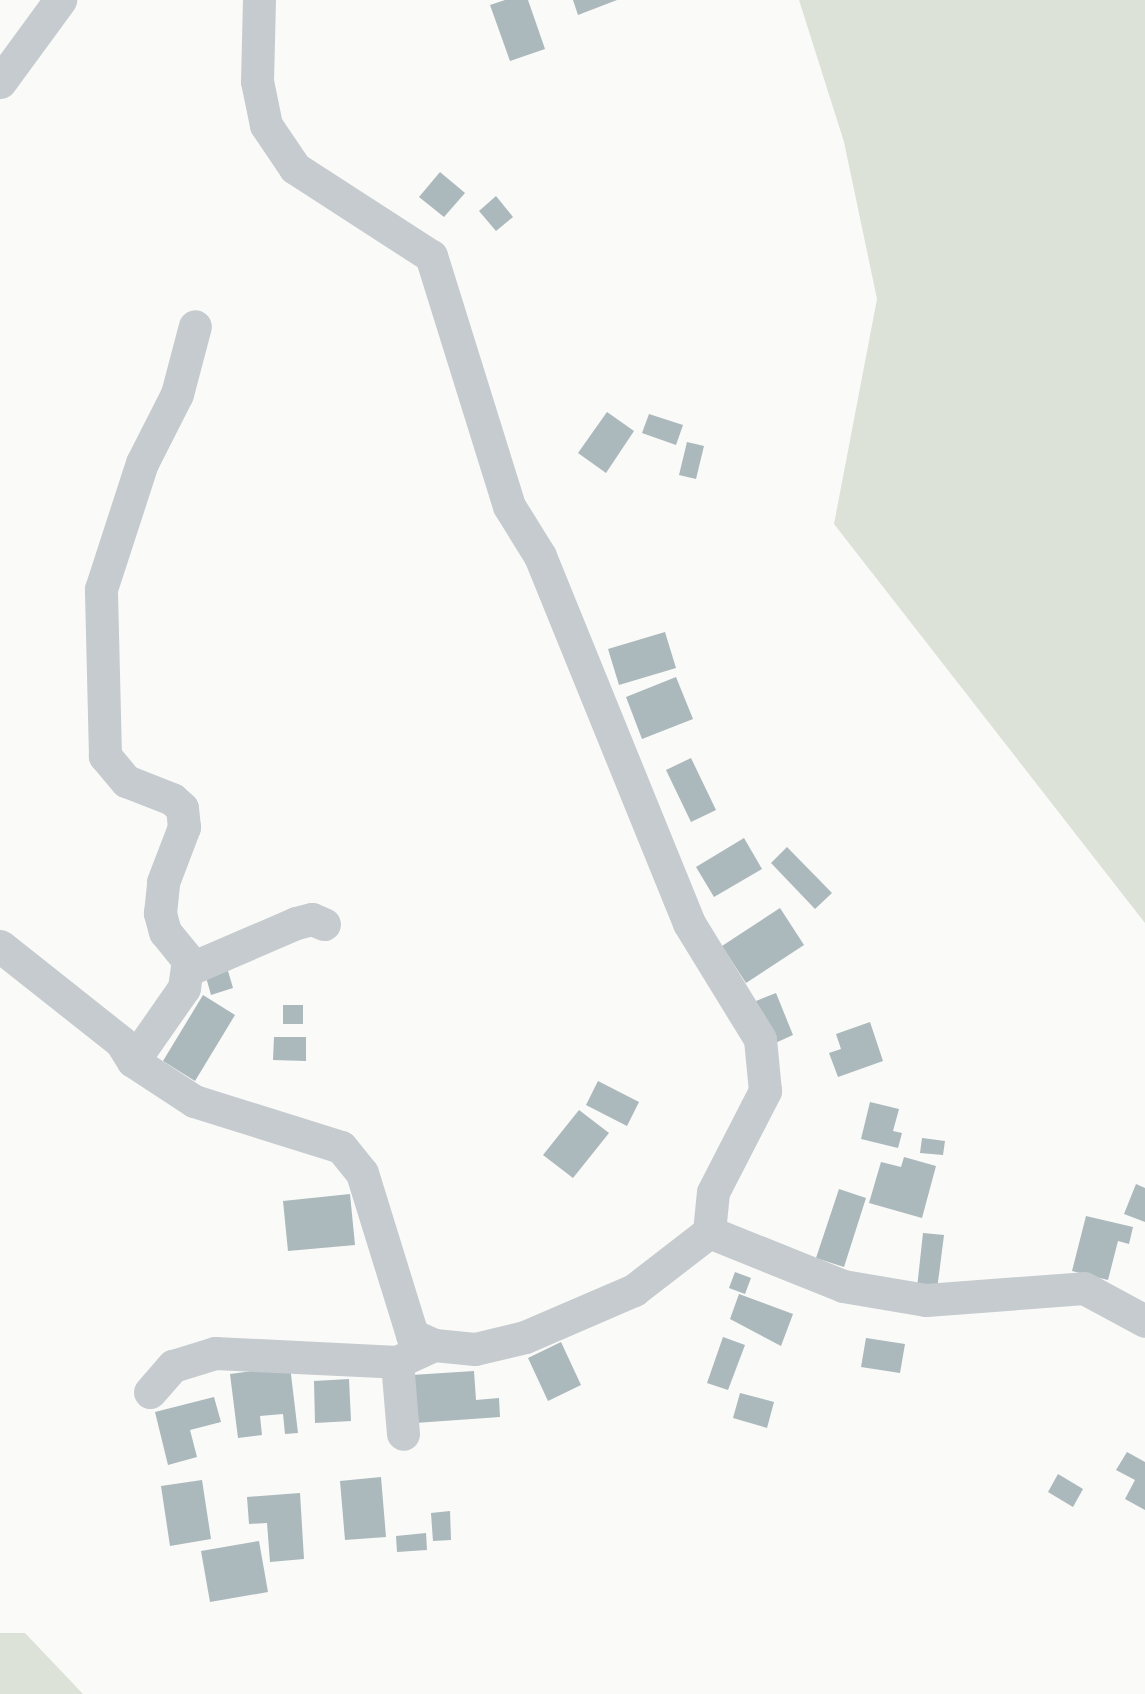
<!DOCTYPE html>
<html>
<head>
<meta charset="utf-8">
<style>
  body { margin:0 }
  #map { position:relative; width:1145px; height:1694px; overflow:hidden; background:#fafaf8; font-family:Rubik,sans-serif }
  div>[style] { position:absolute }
  .green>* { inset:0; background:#dde2d8 }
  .building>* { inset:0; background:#abb8bc }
  .street>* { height:33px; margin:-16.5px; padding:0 16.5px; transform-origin:16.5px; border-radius:16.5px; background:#c5cbce }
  span { translate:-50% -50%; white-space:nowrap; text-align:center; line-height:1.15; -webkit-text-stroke:7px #fff; paint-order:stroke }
</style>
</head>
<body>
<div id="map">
  <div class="green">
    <i style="clip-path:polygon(799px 0,1145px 0,1145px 923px,834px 524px,877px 299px,844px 142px)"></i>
    <i style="clip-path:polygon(0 1633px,25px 1633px,83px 1694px,0 1694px)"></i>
  </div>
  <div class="building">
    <i style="clip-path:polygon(505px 0,528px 0,545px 49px,510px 61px,490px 5px)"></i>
    <i style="clip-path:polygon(573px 0,617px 0,578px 15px)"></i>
    <i style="clip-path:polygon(440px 172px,465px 193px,444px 217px,419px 197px)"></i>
    <i style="clip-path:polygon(496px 196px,513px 217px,496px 231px,479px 211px)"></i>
    <i style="clip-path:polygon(607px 412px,634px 431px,606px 473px,578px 453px)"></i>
    <i style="clip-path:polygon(649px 414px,683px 425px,676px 445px,642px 433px)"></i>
    <i style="clip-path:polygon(687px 442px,704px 446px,696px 479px,679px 475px)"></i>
    <i style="clip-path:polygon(665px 632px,676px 668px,619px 685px,608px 649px)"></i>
    <i style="clip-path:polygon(676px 677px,693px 719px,642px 739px,626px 697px)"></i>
    <i style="clip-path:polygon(691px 758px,716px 810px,691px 822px,666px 770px)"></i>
    <i style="clip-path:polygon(744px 838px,762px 869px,714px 897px,696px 867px)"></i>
    <i style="clip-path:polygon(787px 847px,832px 893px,815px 909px,771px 863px)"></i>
    <i style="clip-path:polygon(780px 908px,804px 945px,746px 983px,722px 946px)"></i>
    <i style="clip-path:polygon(226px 964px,233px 988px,211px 995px,204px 970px)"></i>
    <i style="clip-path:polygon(776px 993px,793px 1035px,773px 1044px,756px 1001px)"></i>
    <i style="clip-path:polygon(203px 995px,235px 1015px,195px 1081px,163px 1061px)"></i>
    <i style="clip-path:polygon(283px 1005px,303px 1005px,303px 1024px,283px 1024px)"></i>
    <i style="clip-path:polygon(870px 1022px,883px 1061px,838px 1077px,829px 1053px,841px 1049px,836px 1034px)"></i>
    <i style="clip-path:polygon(274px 1037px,306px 1037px,306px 1061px,273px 1060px)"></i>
    <i style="clip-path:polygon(598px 1081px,639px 1102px,627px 1126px,586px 1105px)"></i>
    <i style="clip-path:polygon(870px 1102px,899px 1109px,893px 1131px,902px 1133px,898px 1148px,861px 1139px)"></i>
    <i style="clip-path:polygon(579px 1110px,609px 1133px,573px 1178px,543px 1155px)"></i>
    <i style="clip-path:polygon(922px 1138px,945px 1141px,943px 1155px,920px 1153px)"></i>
    <i style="clip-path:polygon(904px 1157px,936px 1166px,922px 1218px,869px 1203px,881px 1162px,901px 1167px)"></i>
    <i style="clip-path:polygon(1136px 1184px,1145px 1188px,1145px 1222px,1124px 1214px)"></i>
    <i style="clip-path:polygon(839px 1189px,866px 1198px,844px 1267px,816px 1258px)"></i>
    <i style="clip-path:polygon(350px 1194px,355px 1245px,288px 1251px,283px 1201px)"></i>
    <i style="clip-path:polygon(1086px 1216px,1133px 1227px,1129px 1244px,1118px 1241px,1108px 1280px,1072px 1271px)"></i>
    <i style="clip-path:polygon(923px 1233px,944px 1235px,937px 1290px,917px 1288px)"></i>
    <i style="clip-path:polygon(735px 1272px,751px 1278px,745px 1294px,729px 1288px)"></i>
    <i style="clip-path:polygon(739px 1294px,793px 1314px,781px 1346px,730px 1319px)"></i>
    <i style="clip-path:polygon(723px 1337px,745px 1345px,728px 1390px,707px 1383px)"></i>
    <i style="clip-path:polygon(866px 1338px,905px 1344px,900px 1373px,861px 1367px)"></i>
    <i style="clip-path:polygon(561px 1342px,581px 1385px,548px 1401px,528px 1358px)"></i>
    <i style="clip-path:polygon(290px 1366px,298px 1433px,285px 1434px,283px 1414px,260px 1416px,262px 1435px,238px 1438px,230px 1374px)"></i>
    <i style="clip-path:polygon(474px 1371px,476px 1400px,499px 1398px,500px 1417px,415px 1423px,412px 1375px)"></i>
    <i style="clip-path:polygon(349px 1379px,351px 1421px,315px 1423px,314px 1381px)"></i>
    <i style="clip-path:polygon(740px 1393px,774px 1402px,767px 1428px,733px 1418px)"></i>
    <i style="clip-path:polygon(214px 1397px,221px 1422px,190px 1430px,197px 1457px,168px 1465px,155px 1412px)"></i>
    <i style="clip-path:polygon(1127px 1452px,1145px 1462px,1145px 1510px,1125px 1499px,1135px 1480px,1116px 1470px)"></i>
    <i style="clip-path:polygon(1058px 1474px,1083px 1489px,1073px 1507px,1048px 1492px)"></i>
    <i style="clip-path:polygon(381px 1477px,386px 1537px,345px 1540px,340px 1481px)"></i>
    <i style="clip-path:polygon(202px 1480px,211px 1539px,170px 1546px,161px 1486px)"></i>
    <i style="clip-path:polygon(300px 1493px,304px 1559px,270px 1562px,267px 1523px,249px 1524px,247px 1497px)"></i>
    <i style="clip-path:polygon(450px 1511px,451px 1540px,433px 1541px,431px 1513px)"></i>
    <i style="clip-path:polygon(426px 1533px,427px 1550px,397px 1552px,396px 1536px)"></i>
    <i style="clip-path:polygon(259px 1541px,268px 1592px,210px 1602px,201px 1551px)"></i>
  </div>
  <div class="street">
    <i style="left:0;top:82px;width:102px;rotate:-53.8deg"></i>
    <i style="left:0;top:946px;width:154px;rotate:38.4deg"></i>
    <i style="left:121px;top:1042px;width:22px;rotate:58deg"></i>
    <i style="left:133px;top:1061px;width:73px;rotate:33.3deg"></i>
    <i style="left:194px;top:1101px;width:154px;rotate:17.4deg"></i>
    <i style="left:341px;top:1147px;width:33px;rotate:51deg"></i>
    <i style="left:362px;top:1173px;width:170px;rotate:72.8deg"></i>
    <i style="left:412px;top:1335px;width:24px;rotate:24deg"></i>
    <i style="left:434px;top:1345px;width:41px;rotate:5.6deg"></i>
    <i style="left:475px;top:1349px;width:51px;rotate:-13.5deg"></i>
    <i style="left:525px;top:1337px;width:119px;rotate:-23.3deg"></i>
    <i style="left:634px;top:1290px;width:95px;rotate:-37.7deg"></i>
    <i style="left:709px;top:1232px;width:40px;rotate:-84.3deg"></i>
    <i style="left:713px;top:1192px;width:114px;rotate:-62.8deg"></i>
    <i style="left:765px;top:1091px;width:52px;rotate:-95.5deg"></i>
    <i style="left:760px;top:1039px;width:136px;rotate:-121.5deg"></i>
    <i style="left:689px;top:923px;width:396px;rotate:-112.1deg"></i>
    <i style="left:540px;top:556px;width:59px;rotate:-121.8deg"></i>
    <i style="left:509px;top:506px;width:262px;rotate:-107.3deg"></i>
    <i style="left:431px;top:256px;width:162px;rotate:-147.1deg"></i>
    <i style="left:295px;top:168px;width:52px;rotate:-124deg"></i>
    <i style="left:266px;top:125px;width:45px;rotate:-101.6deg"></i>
    <i style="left:257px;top:81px;width:81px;rotate:-88.6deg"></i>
    <i style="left:187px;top:970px;width:119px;rotate:-23.3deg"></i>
    <i style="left:296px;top:923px;width:16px;rotate:-14deg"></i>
    <i style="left:312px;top:919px;width:13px;rotate:23deg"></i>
    <i style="left:133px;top:1061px;width:89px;rotate:-55.1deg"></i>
    <i style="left:184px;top:988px;width:28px;rotate:-82deg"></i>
    <i style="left:188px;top:960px;width:36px;rotate:-129deg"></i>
    <i style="left:165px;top:932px;width:20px;rotate:-105deg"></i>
    <i style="left:160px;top:913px;width:31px;rotate:-84deg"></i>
    <i style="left:163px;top:882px;width:59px;rotate:-69.1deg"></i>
    <i style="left:184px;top:827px;width:19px;rotate:-96deg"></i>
    <i style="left:182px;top:808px;width:13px;rotate:-138deg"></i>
    <i style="left:172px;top:799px;width:49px;rotate:-158.6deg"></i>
    <i style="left:126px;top:781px;width:33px;rotate:-130deg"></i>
    <i style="left:105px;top:756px;width:167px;rotate:-91.4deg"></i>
    <i style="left:101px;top:589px;width:133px;rotate:-72deg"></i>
    <i style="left:142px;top:463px;width:77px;rotate:-63.1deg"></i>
    <i style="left:177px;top:394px;width:70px;rotate:-75.2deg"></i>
    <i style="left:709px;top:1232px;width:144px;rotate:21.9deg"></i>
    <i style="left:843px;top:1286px;width:84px;rotate:9.6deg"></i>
    <i style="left:926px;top:1300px;width:158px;rotate:-4.3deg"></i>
    <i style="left:1084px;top:1288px;width:69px;rotate:28.4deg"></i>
    <i style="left:397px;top:1362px;width:72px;rotate:85.2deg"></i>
    <i style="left:150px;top:1392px;width:35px;rotate:-49deg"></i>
    <i style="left:173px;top:1366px;width:44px;rotate:-17.2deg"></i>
    <i style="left:215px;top:1353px;width:182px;rotate:2.8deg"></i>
    <i style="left:397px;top:1362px;width:41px;rotate:-24.7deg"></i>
  </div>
</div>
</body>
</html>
